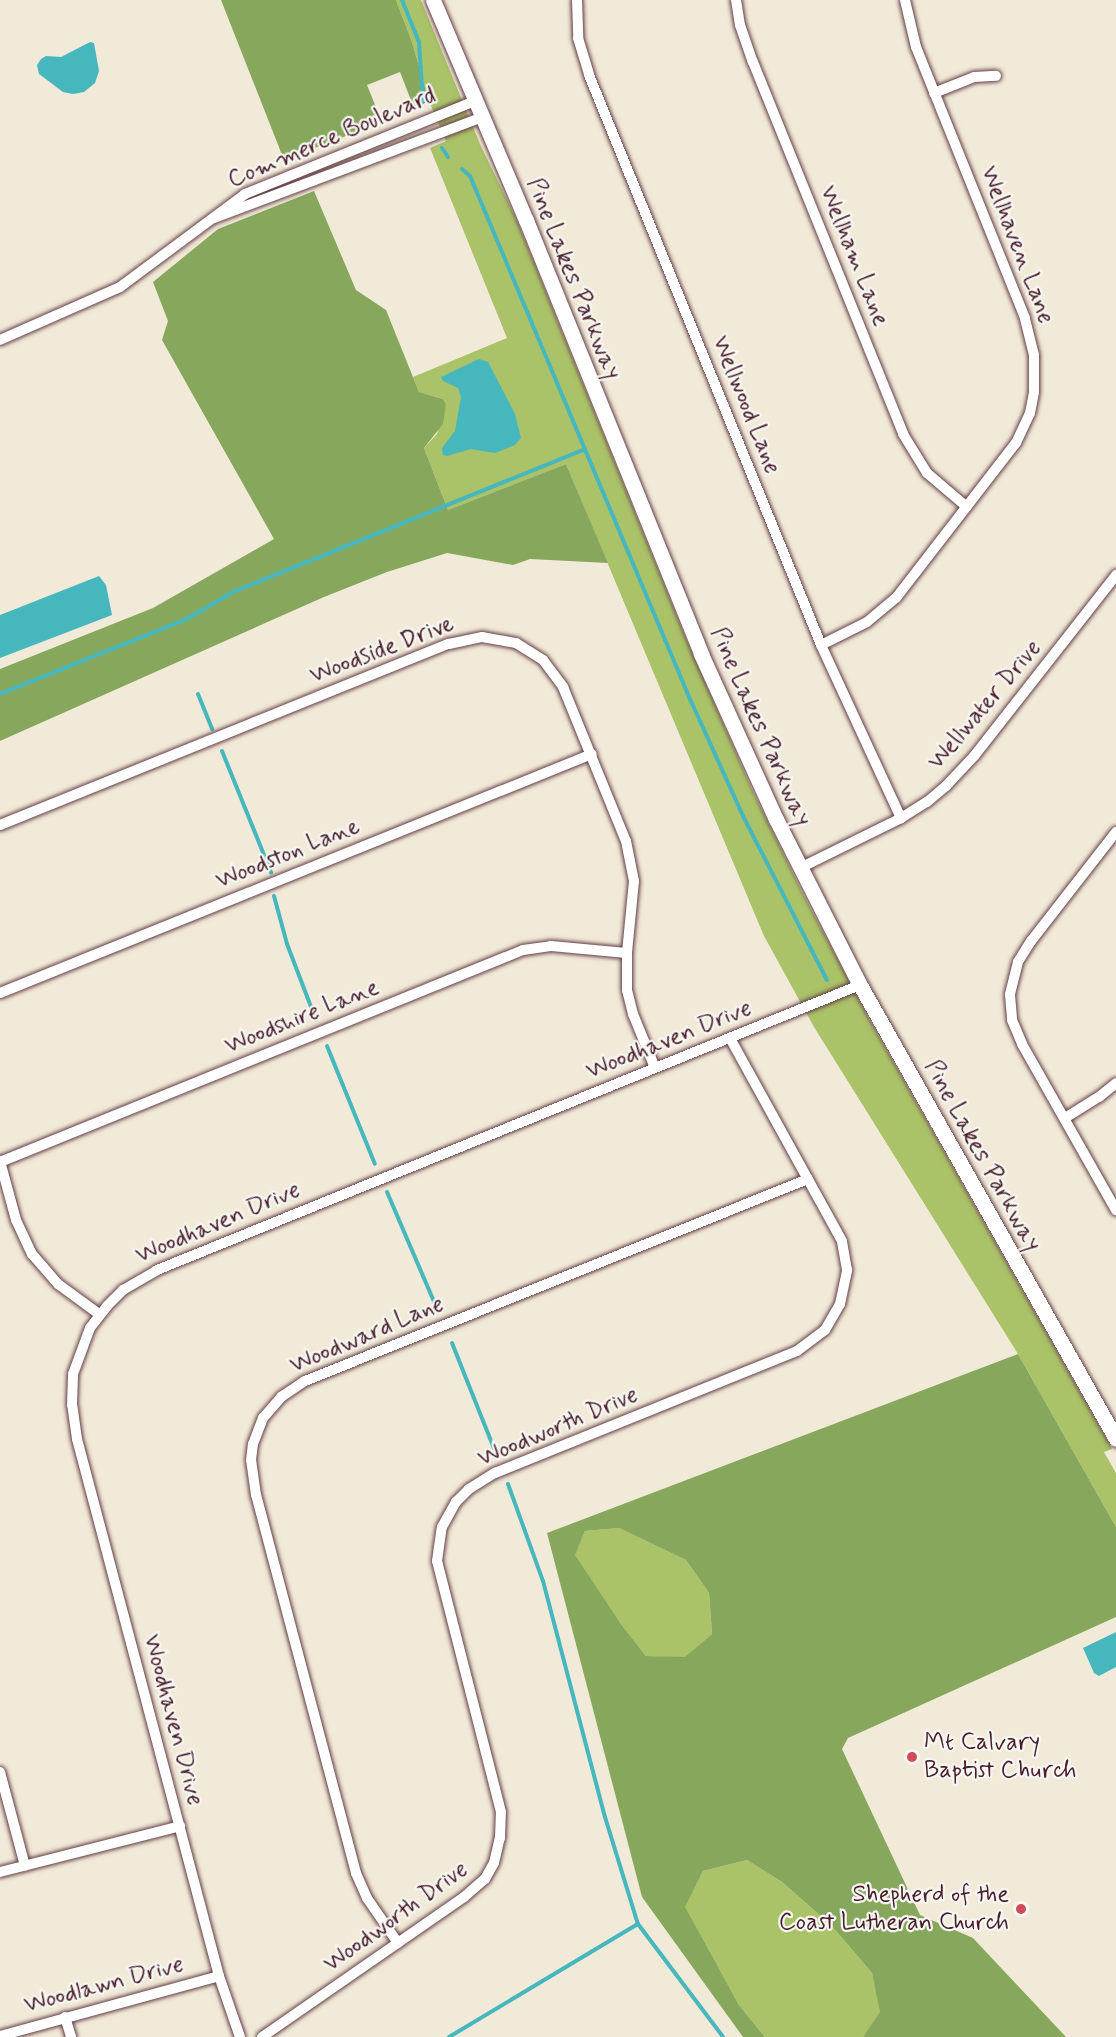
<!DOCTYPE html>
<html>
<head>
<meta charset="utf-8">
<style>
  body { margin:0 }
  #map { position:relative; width:1116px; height:2037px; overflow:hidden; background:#f2ead8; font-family:Mynerve,sans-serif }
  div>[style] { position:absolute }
  .green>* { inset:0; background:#aac268 }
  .forest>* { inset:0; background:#87a85c }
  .water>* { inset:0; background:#47b7be }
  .stream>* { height:4px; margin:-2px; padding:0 2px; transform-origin:2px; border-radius:2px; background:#47b7be }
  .roads { filter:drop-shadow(0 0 2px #633d45) drop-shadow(0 0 2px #633d45) }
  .street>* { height:10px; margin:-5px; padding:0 5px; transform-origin:5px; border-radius:5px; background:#fff }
  .secondary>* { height:15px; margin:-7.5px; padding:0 7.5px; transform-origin:7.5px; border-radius:7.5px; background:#fff }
  .dots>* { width:16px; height:16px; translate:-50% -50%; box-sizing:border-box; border:3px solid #f6f6f2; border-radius:50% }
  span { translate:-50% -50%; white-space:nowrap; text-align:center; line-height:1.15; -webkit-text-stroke:4.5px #f6f6f2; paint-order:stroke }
  .street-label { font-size:24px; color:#4a1f2b }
  .poi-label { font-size:24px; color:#4a1f2b }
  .left { translate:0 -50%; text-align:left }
  .right { translate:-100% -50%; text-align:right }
</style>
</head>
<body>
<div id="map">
  <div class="green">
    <i style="clip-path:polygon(396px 0,421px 0,480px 144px,518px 223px,686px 639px,754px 794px,803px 894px,869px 1019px,1112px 1449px,1104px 1452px,1116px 1473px,1116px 1527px,1018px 1354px,814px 1027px,764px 936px,566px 464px,448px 510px,424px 448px,437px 434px,446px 404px,443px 399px,419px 392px,413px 377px,507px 338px,430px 148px,446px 141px,429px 101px,412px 42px)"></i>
    <i style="clip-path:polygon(619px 1528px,686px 1560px,709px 1593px,712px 1634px,685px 1658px,646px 1656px,621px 1624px,574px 1555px,585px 1531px)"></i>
    <i style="clip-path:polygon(747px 1860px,782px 1882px,831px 1925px,872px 1973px,881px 2012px,863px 2037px,765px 2037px,739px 2005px,684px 1907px,703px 1871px)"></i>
  </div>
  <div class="forest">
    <i style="clip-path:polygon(221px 0,396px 0,412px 42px,429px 101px,414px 108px,400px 72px,367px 85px,382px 122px,284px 160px)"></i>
    <i style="clip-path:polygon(314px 191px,356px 290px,386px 310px,419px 392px,443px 399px,446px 404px,443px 424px,424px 448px,448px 510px,566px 464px,608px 563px,530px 559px,513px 565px,447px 553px,387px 572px,324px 597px,0 741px,0 669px,153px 608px,274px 539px,162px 340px,168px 321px,153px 282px,218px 229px)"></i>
    <i style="clip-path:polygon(evenodd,1018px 1354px,1116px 1527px,1116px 1617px,848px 1738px,842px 1749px,920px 1915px,973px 1938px,1066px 2037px,863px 2037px,880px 2012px,872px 1973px,831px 1925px,782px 1882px,747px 1860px,703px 1871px,685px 1907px,739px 2005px,765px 2037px,743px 2037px,642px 1897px,547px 1533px,1018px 1354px,619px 1528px,686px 1560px,709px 1593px,712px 1634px,685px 1657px,646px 1656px,621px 1624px,575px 1555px,585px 1531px,619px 1528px)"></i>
  </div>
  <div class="water">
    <i style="clip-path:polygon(90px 42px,94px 43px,99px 71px,95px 83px,84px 92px,73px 94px,63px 92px,39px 74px,37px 65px,41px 59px,46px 56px,61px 57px)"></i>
    <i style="clip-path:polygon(479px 359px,488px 362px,515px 414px,521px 438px,515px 445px,495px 453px,471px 449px,447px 456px,443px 455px,442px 448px,455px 431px,461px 397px,458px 388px,443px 381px,441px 377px)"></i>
    <i style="clip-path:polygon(99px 576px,106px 585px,112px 615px,0 658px,0 615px)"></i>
    <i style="clip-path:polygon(1116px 1632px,1116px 1667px,1099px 1676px,1094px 1673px,1083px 1648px)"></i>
  </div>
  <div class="stream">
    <i style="left:402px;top:0;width:45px;rotate:68deg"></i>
    <i style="left:419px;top:42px;width:60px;rotate:86.2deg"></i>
    <i style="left:442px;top:148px;width:11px;rotate:56deg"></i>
    <i style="left:462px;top:169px;width:11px;rotate:41deg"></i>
    <i style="left:470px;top:176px;width:567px;rotate:67.19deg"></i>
    <i style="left:690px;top:699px;width:131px;rotate:65.6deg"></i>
    <i style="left:744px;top:818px;width:182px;rotate:62.9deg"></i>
    <i style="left:0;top:694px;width:201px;rotate:-21.9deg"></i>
    <i style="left:187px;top:619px;width:53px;rotate:-30.4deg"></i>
    <i style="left:233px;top:592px;width:380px;rotate:-22.1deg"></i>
    <i style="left:198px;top:694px;width:38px;rotate:68deg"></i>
    <i style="left:222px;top:751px;width:131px;rotate:68deg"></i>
    <i style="left:274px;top:896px;width:50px;rotate:74.8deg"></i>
    <i style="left:287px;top:944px;width:81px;rotate:69.1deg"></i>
    <i style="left:327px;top:1046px;width:127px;rotate:67.9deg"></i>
    <i style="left:387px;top:1192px;width:129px;rotate:66.8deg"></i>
    <i style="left:452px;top:1343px;width:122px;rotate:68.3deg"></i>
    <i style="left:508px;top:1484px;width:103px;rotate:70.2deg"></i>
    <i style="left:543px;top:1581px;width:244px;rotate:75.3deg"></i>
    <i style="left:605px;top:1817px;width:112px;rotate:72.9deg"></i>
    <i style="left:638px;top:1924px;width:141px;rotate:53deg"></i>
    <i style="left:449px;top:2037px;width:220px;rotate:-30.9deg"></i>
  </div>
  <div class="roads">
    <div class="street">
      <i style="left:577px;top:0;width:38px;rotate:88deg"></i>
      <i style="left:578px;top:38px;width:39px;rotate:73deg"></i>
      <i style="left:589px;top:75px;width:615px;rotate:67.85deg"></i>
      <i style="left:821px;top:645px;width:191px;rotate:65.2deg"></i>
      <i style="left:736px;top:0;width:25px;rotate:81deg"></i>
      <i style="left:740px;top:25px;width:39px;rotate:71deg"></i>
      <i style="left:753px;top:62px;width:401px;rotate:68deg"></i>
      <i style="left:903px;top:434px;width:46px;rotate:58.4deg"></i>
      <i style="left:927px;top:473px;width:52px;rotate:40.4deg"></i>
      <i style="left:934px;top:93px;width:43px;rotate:-21.8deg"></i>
      <i style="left:974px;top:77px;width:22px;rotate:-3deg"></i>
      <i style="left:214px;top:218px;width:286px;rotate:-20.6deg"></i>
      <i style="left:0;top:340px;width:131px;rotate:-23.8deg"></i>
      <i style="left:120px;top:287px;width:156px;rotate:-36.6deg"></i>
      <i style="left:245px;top:194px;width:248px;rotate:-22deg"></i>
      <i style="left:821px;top:645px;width:51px;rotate:-26.6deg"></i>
      <i style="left:867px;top:622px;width:38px;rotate:-40deg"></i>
      <i style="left:896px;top:598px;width:196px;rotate:-52.3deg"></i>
      <i style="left:1016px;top:443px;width:33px;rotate:-65deg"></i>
      <i style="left:1030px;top:413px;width:21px;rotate:-79deg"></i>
      <i style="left:1034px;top:392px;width:37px;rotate:-90deg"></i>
      <i style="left:1034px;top:355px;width:38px;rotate:-104deg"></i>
      <i style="left:1025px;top:318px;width:292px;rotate:-111.9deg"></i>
      <i style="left:916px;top:47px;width:48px;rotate:-103.2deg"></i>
      <i style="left:0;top:825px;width:484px;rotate:-22deg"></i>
      <i style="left:449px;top:644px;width:34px;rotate:-12deg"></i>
      <i style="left:482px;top:637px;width:35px;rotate:10deg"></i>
      <i style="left:516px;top:643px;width:32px;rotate:32deg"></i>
      <i style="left:543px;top:660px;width:34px;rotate:53deg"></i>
      <i style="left:563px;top:687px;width:166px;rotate:67.8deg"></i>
      <i style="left:626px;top:841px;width:41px;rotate:78.7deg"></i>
      <i style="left:634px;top:881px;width:72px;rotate:95.6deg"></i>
      <i style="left:627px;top:953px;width:37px;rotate:90deg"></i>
      <i style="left:627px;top:990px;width:25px;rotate:76deg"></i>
      <i style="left:633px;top:1014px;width:58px;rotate:67.8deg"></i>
      <i style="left:1116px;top:832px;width:138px;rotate:127.9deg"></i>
      <i style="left:1031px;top:941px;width:25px;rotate:122deg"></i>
      <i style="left:1018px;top:962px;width:34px;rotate:104deg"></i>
      <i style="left:1010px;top:995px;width:25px;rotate:85deg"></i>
      <i style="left:1012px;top:1020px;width:26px;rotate:67deg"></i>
      <i style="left:1022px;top:1044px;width:191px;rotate:60.5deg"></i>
      <i style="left:800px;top:868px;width:113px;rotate:-26.3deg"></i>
      <i style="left:901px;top:818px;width:31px;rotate:-32deg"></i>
      <i style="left:927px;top:802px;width:25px;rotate:-40deg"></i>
      <i style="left:946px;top:786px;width:42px;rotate:-46.9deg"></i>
      <i style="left:975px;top:755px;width:229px;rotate:-51.9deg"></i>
      <i style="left:0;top:993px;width:638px;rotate:-21.98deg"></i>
      <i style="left:1065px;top:1118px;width:40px;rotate:-32deg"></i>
      <i style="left:1099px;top:1097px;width:22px;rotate:-39deg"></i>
      <i style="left:0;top:1161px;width:61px;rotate:74.8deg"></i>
      <i style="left:16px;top:1220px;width:38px;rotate:65deg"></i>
      <i style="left:32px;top:1254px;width:40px;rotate:49deg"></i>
      <i style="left:58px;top:1284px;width:51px;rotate:36.2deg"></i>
      <i style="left:0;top:1162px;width:564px;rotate:-22.07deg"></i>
      <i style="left:523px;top:950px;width:28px;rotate:-8deg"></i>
      <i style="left:551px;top:946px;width:76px;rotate:5.3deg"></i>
      <i style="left:0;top:1772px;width:97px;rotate:75.1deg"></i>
      <i style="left:0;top:1872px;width:186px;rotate:-14.3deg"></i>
      <i style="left:398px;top:1943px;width:55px;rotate:-124.6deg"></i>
      <i style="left:367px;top:1898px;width:27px;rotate:-114deg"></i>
      <i style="left:356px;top:1873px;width:391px;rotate:-104.8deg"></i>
      <i style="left:256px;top:1495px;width:35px;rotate:-98deg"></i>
      <i style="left:251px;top:1460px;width:16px;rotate:-83deg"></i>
      <i style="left:253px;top:1444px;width:28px;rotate:-69deg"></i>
      <i style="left:263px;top:1418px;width:28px;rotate:-49deg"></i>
      <i style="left:281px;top:1397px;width:29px;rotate:-34deg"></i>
      <i style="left:305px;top:1381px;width:542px;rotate:-21.88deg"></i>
      <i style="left:65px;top:2017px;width:21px;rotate:73deg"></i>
      <i style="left:0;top:2036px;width:227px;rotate:-15.3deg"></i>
      <i style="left:240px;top:2037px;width:65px;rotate:-109deg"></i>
      <i style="left:219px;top:1976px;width:555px;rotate:-104.81deg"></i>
      <i style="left:77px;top:1439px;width:34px;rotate:-98deg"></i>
      <i style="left:72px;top:1405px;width:31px;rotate:-88deg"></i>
      <i style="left:73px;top:1374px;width:49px;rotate:-69.7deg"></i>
      <i style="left:90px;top:1328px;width:28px;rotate:-52deg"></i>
      <i style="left:107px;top:1306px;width:23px;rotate:-45deg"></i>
      <i style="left:123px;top:1290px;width:39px;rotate:-30deg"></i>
      <i style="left:157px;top:1270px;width:759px;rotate:-22.07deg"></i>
      <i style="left:262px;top:2037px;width:246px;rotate:-34.7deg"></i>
      <i style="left:464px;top:1897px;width:28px;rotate:-41deg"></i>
      <i style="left:485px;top:1879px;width:18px;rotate:-61deg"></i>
      <i style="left:494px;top:1863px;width:26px;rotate:-77deg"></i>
      <i style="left:500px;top:1838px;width:26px;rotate:-88deg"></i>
      <i style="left:501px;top:1812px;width:259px;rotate:-104.3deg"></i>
      <i style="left:437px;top:1561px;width:34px;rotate:-82deg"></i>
      <i style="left:442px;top:1527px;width:29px;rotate:-61deg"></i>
      <i style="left:456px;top:1502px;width:18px;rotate:-45deg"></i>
      <i style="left:469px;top:1489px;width:31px;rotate:-32deg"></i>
      <i style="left:495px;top:1473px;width:326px;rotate:-22deg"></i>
      <i style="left:797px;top:1351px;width:35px;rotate:-37deg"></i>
      <i style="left:825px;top:1330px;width:30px;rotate:-60deg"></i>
      <i style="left:840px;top:1304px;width:35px;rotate:-78deg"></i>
      <i style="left:847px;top:1270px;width:29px;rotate:-100deg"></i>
      <i style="left:842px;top:1241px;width:232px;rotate:-118.9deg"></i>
    </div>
    <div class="secondary">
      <i style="left:433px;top:0;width:239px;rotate:67.1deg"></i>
      <i style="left:526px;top:220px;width:468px;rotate:68deg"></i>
      <i style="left:701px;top:654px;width:181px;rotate:65.6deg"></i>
      <i style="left:776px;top:819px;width:186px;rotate:63.2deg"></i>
      <i style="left:860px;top:985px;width:521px;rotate:60.58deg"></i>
    </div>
  </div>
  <div class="dots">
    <i style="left:912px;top:1757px;background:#d1495b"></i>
    <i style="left:1021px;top:1909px;background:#d1495b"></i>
  </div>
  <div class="street-label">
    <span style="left:332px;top:138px;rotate:-23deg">Commerce Boulevard</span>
    <span style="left:1017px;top:245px;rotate:69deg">Wellhaven Lane</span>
    <span style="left:854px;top:256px;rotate:68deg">Wellham Lane</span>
    <span style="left:573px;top:279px;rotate:68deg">Pine Lakes Parkway</span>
    <span style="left:746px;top:405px;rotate:68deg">Wellwood Lane</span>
    <span style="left:382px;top:650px;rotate:-21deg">Woodside Drive</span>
    <span style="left:985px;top:705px;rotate:-50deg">Wellwater Drive</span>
    <span style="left:760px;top:727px;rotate:66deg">Pine Lakes Parkway</span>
    <span style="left:288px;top:854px;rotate:-22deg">Woodston Lane</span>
    <span style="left:302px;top:1017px;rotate:-22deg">Woodshire Lane</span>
    <span style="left:669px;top:1040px;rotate:-22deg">Woodhaven Drive</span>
    <span style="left:982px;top:1156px;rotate:61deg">Pine Lakes Parkway</span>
    <span style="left:218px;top:1223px;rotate:-23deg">Woodhaven Drive</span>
    <span style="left:367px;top:1335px;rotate:-23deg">Woodward Lane</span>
    <span style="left:558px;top:1427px;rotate:-23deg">Woodworth Drive</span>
    <span style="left:173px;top:1720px;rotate:75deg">Woodhaven Drive</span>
    <span style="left:396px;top:1917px;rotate:-36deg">Woodworth Drive</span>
    <span style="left:104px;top:1985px;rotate:-15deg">Woodlawn Drive</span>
  </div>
  <div class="poi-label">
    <span class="left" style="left:924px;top:1757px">Mt Calvary<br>Baptist Church</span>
    <span class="right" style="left:1009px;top:1909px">Shepherd of the<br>Coast Lutheran Church</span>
  </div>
</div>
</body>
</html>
